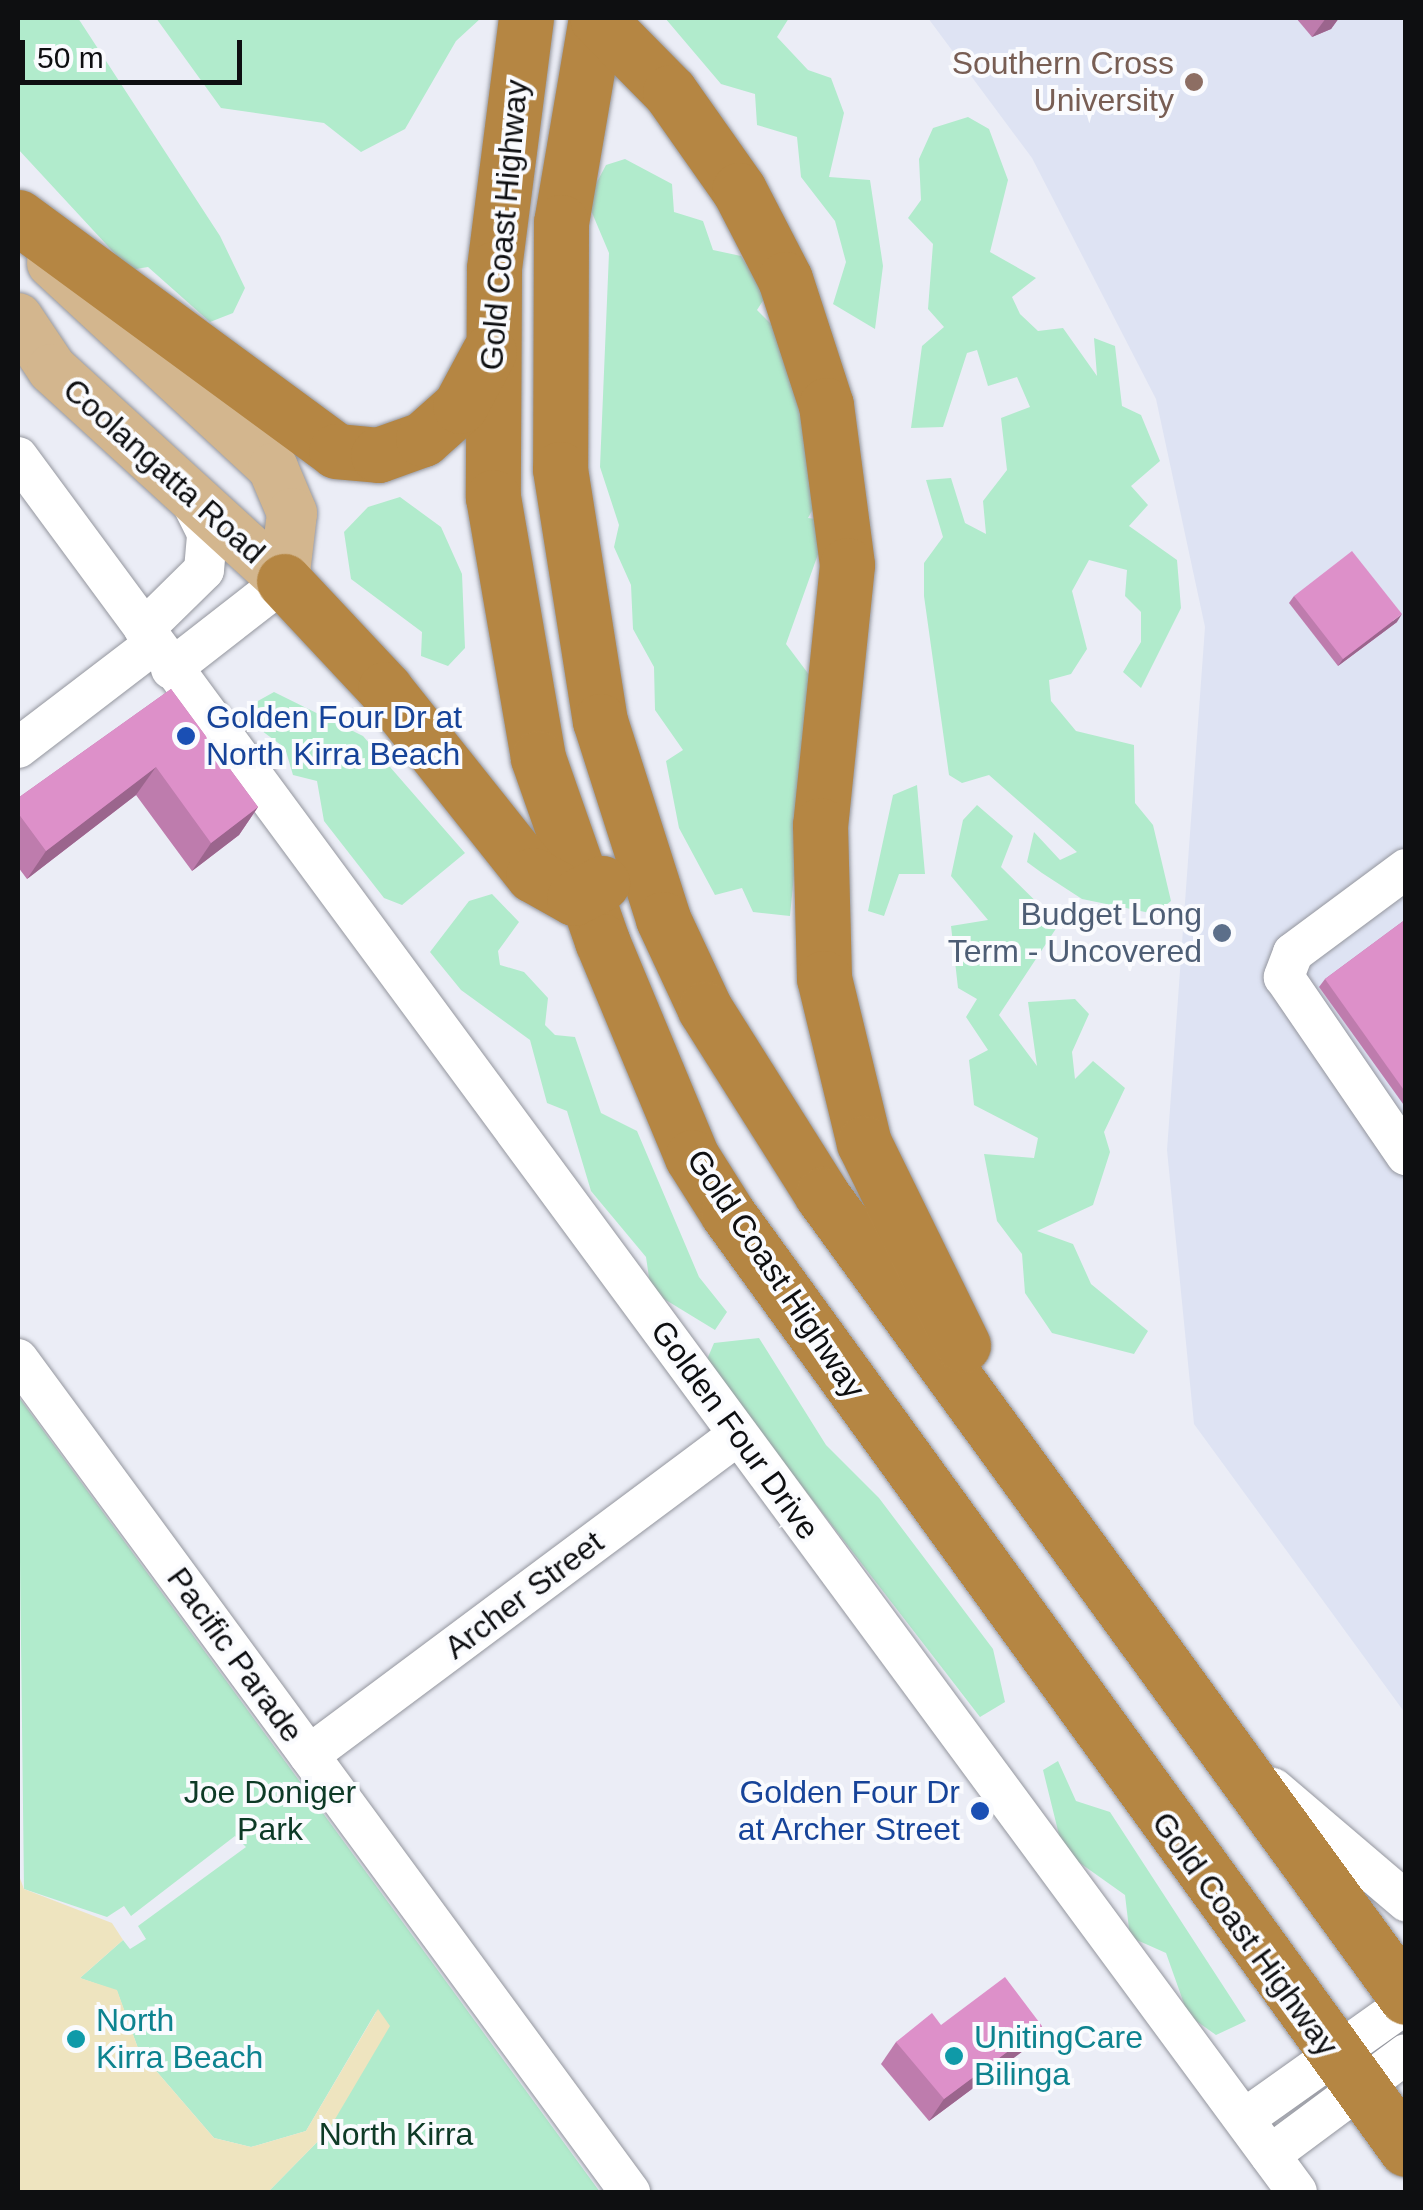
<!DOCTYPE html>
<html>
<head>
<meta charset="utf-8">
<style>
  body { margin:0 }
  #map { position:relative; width:1423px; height:2210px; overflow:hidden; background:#ebedf6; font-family:Arial,sans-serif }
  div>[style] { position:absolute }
  .built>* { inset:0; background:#dee3f3 }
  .green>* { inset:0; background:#b1ebcc }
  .sand>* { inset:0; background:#eee4bf }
  .roads { filter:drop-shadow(0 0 2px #94969e) drop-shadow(0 0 2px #94969e) }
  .minor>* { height:40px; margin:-20px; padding:0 20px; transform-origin:20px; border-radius:20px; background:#fff }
  .major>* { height:50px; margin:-25px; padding:0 25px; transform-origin:25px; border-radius:25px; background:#d3b68e }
  .highway>* { height:55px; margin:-27.5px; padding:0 27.5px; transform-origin:27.5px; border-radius:27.5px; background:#b58643 }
  .wall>* { inset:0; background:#be7cad }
  .shaded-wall>* { inset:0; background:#9b658d }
  .building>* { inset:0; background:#dd90c9 }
  .dots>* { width:28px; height:28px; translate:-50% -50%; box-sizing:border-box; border:5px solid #fafbfe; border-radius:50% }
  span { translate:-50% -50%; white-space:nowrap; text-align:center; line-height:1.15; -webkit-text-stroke:8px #fafbfe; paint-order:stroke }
  .education-label { font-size:32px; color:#785e54 }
  .right { translate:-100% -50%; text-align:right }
  .street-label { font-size:32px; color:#0e0f11 }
  .transit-label { font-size:32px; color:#164399 }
  .left { translate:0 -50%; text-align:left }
  .service-label { font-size:32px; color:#4e5e75 }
  .park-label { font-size:32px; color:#0d3a26 }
  .culture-label { font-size:32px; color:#0d838f }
  .frame { position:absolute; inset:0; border:20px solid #0e0f11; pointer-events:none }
  .scale { position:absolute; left:20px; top:40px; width:222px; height:45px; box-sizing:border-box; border:5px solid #0e0f11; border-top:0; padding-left:12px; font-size:30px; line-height:35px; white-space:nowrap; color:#0e0f11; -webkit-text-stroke:8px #fafbfe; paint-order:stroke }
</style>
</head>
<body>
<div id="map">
  <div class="built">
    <i style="clip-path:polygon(928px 18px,1405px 18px,1405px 1713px,1194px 1424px,1167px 1150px,1205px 627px,1156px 399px,1032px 158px)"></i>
  </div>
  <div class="green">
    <i style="clip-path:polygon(18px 18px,78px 18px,220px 236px,245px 288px,233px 313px,210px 322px,148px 267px,130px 270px,18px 149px)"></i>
    <i style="clip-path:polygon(156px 18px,481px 18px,456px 41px,405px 129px,361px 152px,324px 123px,221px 108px)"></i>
    <i style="clip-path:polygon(665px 18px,789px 18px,777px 37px,808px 70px,831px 78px,844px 113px,829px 177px,870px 180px,883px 266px,875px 329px,833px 304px,846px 262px,835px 221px,801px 177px,797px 137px,757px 125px,755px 94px,721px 84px)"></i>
    <i style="clip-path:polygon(968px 117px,989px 129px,1008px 180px,990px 252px,1036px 278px,1012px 297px,1020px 314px,1038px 331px,1063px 328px,1097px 376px,1094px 338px,1115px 346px,1122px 406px,1141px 415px,1160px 461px,1131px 486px,1148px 505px,1129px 526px,1177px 560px,1181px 608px,1141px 688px,1123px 672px,1141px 642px,1141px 612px,1125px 596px,1127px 570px,1089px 560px,1072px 591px,1087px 649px,1071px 674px,1049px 680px,1051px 701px,1076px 731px,1134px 745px,1135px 803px,1153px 825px,1171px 901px,1155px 914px,1082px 899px,1042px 873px,1027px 862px,1034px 832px,1060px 860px,1077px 852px,989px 775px,962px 783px,949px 775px,924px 596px,924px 563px,943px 537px,926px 480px,951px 478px,965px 523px,986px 534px,983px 501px,1007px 470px,1001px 418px,1030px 407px,1017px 377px,988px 386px,977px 350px,967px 353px,943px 427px,911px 428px,922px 346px,944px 327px,928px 309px,933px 244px,908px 218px,921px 200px,919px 159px,933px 128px)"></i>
    <i style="clip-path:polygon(625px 159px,672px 184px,674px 212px,703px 221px,713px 250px,741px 256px,766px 296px,757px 310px,778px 331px,821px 494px,808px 518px,823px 520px,822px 543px,786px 644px,813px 680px,790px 916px,753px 912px,742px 888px,715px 895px,679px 828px,666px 761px,683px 750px,655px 710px,654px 667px,633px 629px,631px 585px,614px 547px,619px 525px,600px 467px,609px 253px,587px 201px,606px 165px)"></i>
    <i style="clip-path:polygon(400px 497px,441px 527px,462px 574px,465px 648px,448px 666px,421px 656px,422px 632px,351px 579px,344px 532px,368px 507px)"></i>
    <i style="clip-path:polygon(274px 692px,363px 736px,465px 853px,402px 905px,384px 898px,324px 821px,317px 781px,293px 775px,285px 748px,254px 725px,256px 702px)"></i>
    <i style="clip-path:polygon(917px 785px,925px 874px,899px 874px,884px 916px,868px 911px,893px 795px)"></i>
    <i style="clip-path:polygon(977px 805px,1013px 836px,1001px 867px,1059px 924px,999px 1015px,1037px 1066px,1028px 1002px,1075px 999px,1089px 1014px,1072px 1052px,1075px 1079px,1093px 1061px,1125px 1088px,1104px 1132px,1110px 1152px,1093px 1205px,1037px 1231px,1073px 1244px,1091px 1284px,1148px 1331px,1134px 1354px,1052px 1333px,1025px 1293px,1022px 1254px,997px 1221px,984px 1154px,1034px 1158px,1038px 1138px,974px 1105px,969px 1060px,988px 1050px,966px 1017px,977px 999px,958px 988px,951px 926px,988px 920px,951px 876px,963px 820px)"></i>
    <i style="clip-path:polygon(492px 894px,519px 922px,498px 951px,500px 965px,524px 972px,548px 998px,545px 1025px,555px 1035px,575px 1037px,601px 1113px,637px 1131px,699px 1277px,727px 1312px,715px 1330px,651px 1291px,646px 1257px,591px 1191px,567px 1111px,547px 1103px,530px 1040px,461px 990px,430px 952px,469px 901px)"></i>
    <i style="clip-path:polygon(759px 1338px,826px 1445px,879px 1498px,993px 1649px,1005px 1702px,980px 1717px,706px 1362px,714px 1343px)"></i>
    <i style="clip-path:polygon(18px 1396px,600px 2192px,268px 2192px,328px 2131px,377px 2010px,306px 2131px,251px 2147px,214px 2138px,139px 2051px,117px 1991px,80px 1978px,123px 1940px,130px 1949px,146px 1939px,138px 1926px,246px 1847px,235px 1836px,131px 1916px,124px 1906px,107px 1917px,24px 1889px)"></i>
    <i style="clip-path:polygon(1058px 1761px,1076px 1801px,1110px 1812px,1246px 2021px,1216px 2035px,1188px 2015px,1166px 1953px,1130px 1937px,1125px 1895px,1063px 1851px,1043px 1770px)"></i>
  </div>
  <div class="sand">
    <i style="clip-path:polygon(18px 1873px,24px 1889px,112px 1923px,123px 1940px,80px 1978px,117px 1990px,139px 2051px,214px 2138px,251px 2147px,306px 2131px,378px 2009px,390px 2026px,328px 2131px,268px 2192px,18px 2192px)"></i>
  </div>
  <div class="roads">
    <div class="minor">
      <i style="left:18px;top:457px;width:2155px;rotate:53.6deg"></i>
      <i style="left:144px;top:629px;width:84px;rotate:-44.5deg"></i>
      <i style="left:204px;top:570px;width:37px;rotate:-85deg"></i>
      <i style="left:207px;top:533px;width:42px;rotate:-116.6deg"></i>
      <i style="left:171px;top:669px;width:143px;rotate:-37.9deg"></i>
      <i style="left:18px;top:748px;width:171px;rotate:-37.4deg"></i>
      <i style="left:1406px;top:869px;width:141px;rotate:143.4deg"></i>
      <i style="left:1293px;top:953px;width:26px;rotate:111deg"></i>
      <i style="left:1284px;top:977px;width:216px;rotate:55.6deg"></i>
      <i style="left:18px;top:1359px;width:1034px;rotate:53.7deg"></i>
      <i style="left:309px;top:1755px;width:535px;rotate:-36.72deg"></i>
      <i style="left:1273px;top:1788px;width:175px;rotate:40.4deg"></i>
      <i style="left:1244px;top:2119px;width:199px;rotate:-35.4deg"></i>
      <i style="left:1270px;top:2155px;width:169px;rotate:-36.6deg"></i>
    </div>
    <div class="major">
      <i style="left:52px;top:263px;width:301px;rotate:42.8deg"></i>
      <i style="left:273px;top:468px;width:49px;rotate:67.1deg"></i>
      <i style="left:292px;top:513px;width:68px;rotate:96.7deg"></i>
      <i style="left:18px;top:318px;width:61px;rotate:56.3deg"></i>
      <i style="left:52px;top:369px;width:314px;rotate:42.4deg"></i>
    </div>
    <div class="highway">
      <i style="left:526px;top:18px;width:253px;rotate:97.3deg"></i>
      <i style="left:494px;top:269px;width:228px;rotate:90.3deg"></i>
      <i style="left:493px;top:497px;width:265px;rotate:80.2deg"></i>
      <i style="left:538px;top:758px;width:194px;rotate:70.7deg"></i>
      <i style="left:602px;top:941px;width:234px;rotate:67.4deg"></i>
      <i style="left:692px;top:1157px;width:67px;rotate:57.7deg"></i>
      <i style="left:728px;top:1214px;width:1155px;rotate:54.05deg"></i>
      <i style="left:596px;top:18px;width:207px;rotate:99.7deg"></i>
      <i style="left:561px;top:222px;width:247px;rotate:90.2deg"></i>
      <i style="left:560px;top:469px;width:255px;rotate:81deg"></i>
      <i style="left:600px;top:721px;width:208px;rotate:72.3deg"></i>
      <i style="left:663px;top:919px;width:99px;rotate:65deg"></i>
      <i style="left:705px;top:1009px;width:220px;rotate:57.8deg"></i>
      <i style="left:822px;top:1195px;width:992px;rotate:53.94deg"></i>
      <i style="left:597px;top:18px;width:104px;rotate:45.4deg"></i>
      <i style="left:670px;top:92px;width:120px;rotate:54.9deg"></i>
      <i style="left:739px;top:190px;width:100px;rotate:62.7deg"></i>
      <i style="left:785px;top:279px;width:133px;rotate:72deg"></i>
      <i style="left:826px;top:405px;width:161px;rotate:82.5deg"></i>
      <i style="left:847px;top:565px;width:261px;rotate:95.9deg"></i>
      <i style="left:820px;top:825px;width:153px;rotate:88.5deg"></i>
      <i style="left:824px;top:978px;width:170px;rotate:76.4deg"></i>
      <i style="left:864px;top:1143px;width:225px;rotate:63.9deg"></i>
      <i style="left:18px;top:217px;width:395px;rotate:36.3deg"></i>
      <i style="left:336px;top:451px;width:42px;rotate:5.4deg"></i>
      <i style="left:378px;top:455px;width:48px;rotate:-19.6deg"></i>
      <i style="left:423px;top:439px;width:50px;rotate:-41.7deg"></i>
      <i style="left:460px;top:406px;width:61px;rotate:-61.8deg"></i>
      <i style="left:284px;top:581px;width:148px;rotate:46.9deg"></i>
      <i style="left:385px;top:689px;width:238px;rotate:51.5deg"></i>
      <i style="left:533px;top:875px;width:47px;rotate:29.3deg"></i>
      <i style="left:574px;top:898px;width:32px;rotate:-28deg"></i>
    </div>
  </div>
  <div class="wall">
    <i style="clip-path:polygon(1296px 18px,1339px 18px,1331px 29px,1312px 37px)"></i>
    <i style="clip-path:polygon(1294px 596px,1397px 622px,1338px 666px,1289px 603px)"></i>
    <i style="clip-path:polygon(171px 689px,258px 807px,239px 835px,192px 871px,136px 795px,27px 879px,18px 867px,18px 798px)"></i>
    <i style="clip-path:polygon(1406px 919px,1406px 1108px,1319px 987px,1325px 979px)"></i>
    <i style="clip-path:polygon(941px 2025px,1042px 2026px,1027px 2048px,929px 2121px,881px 2064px,896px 2042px)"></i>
  </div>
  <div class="shaded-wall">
    <i style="clip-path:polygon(1326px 18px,1339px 18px,1331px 29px,1312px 37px)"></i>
    <i style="clip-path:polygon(1402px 614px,1397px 622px,1338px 666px,1343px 659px)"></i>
    <i style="clip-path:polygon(156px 767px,136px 795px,27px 879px,46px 851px)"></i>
    <i style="clip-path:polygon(258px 807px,239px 835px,192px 871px,211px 843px)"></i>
    <i style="clip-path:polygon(1042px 2026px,1027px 2048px,929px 2121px,944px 2099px)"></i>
  </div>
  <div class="building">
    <i style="clip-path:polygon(1352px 551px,1402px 614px,1343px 659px,1294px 596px)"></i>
    <i style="clip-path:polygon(171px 689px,258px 807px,211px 843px,156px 767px,46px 851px,18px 813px,18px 798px)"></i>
    <i style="clip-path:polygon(1406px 919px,1406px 1093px,1325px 979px)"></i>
    <i style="clip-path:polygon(1005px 1977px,1042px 2026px,944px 2099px,896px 2042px,932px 2013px,941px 2025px)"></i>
  </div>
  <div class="dots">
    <i style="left:1194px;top:82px;background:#8d6e63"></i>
    <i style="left:186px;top:736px;background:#1a4fb4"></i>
    <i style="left:1222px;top:933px;background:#5c6f8a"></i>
    <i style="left:980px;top:1811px;background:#1a4fb4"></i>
    <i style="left:76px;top:2039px;background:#0f9aa8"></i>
    <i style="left:954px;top:2056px;background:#0f9aa8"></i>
  </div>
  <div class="education-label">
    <span class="right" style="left:1174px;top:82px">Southern Cross<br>University</span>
  </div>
  <div class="street-label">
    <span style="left:504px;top:225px;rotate:-85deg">Gold Coast Highway</span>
    <span style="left:164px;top:471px;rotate:42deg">Coolangatta Road</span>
    <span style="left:776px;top:1274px;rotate:56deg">Gold Coast Highway</span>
    <span style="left:735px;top:1430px;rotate:54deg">Golden Four Drive</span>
    <span style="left:524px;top:1595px;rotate:-37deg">Archer Street</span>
    <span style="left:235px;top:1655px;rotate:54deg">Pacific Parade</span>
    <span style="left:1245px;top:1934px;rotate:54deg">Gold Coast Highway</span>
  </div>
  <div class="transit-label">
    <span class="left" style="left:206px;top:736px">Golden Four Dr at<br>North Kirra Beach</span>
    <span class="right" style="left:960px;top:1811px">Golden Four Dr<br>at Archer Street</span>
  </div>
  <div class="service-label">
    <span class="right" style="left:1202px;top:933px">Budget Long<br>Term - Uncovered</span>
  </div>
  <div class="park-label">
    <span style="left:270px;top:1811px">Joe Doniger<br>Park</span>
    <span style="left:396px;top:2134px">North Kirra</span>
  </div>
  <div class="culture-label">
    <span class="left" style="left:96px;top:2039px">North<br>Kirra Beach</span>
    <span class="left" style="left:974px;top:2056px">UnitingCare<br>Bilinga</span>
  </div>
  <div class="frame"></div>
  <div class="scale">50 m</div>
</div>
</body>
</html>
